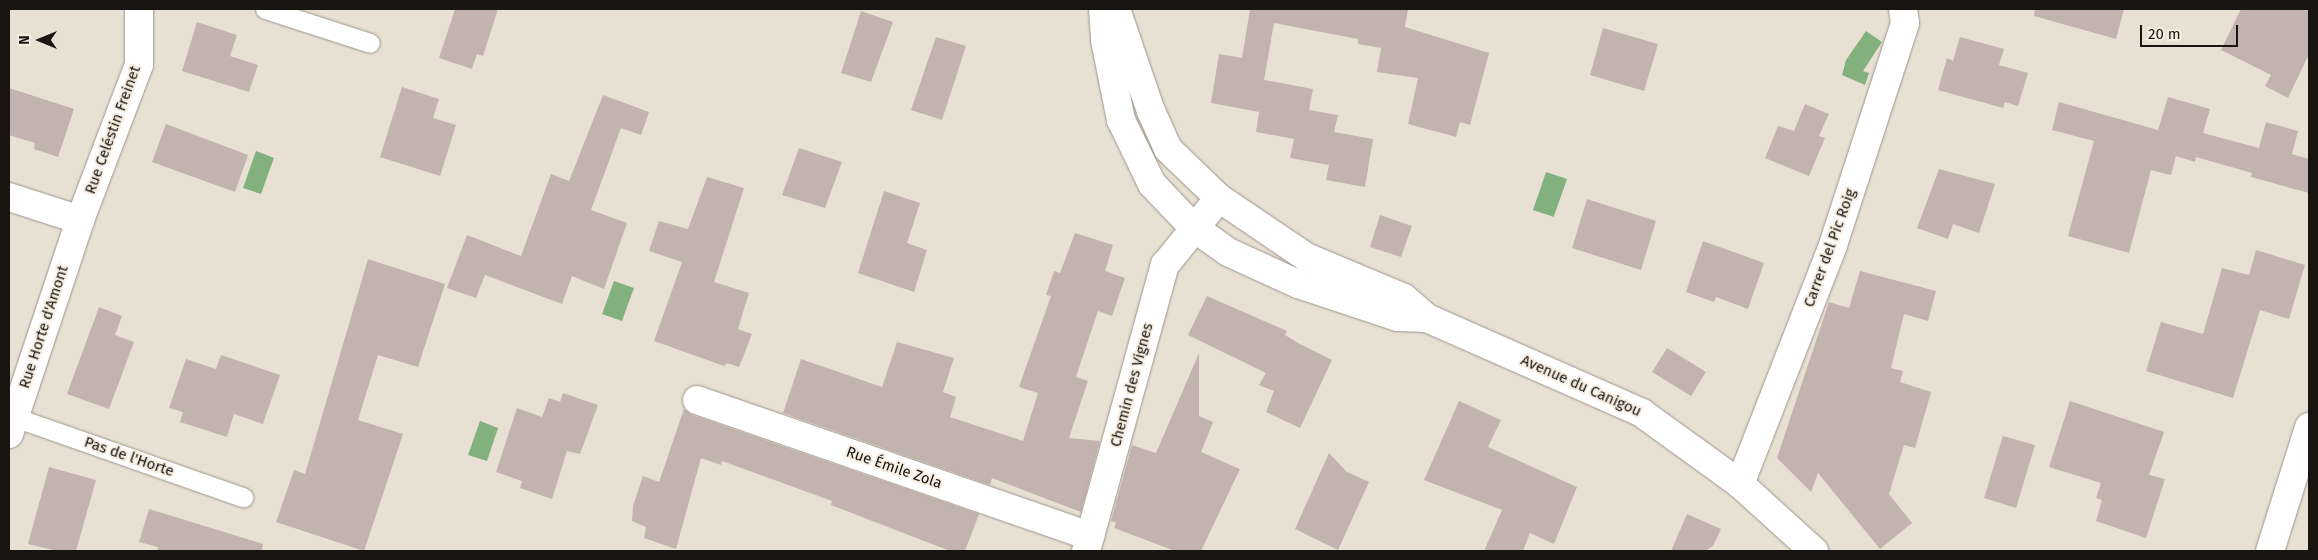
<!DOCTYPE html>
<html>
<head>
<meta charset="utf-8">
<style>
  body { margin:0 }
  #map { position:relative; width:2318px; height:560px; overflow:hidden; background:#e9e0d4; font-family:"Fira Sans",sans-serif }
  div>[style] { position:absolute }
  .water>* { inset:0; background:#82b17d }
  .building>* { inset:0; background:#c2b3ae }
  .roads { filter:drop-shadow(0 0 1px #9d948a) drop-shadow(0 0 1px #9d948a) }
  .lane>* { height:19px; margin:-9.5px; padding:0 9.5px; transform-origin:9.5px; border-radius:9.5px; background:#fff }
  .street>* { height:28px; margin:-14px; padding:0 14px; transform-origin:14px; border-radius:14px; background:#fff }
  .secondary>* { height:28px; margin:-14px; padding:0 14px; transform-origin:14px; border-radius:14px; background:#fff }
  span { translate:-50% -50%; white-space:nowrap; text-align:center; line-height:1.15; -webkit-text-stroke:4px #f7ede1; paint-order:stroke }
  .street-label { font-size:15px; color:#181410 }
  .frame { position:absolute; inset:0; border:10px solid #181410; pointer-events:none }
  .north { position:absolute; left:15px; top:15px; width:50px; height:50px; -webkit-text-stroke:4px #f7ede1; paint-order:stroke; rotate:270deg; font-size:14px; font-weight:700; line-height:20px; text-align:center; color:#181410 }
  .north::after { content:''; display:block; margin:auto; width:18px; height:22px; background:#181410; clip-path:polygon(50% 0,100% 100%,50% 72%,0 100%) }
  .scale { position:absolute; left:2140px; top:25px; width:98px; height:22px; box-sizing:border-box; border:2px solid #181410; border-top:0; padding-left:6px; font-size:15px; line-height:18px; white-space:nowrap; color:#181410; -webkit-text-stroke:4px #f7ede1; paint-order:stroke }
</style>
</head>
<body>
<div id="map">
  <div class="water">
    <i style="clip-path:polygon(1866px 31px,1882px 42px,1863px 71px,1869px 73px,1865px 85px,1842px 75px,1846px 60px)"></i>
    <i style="clip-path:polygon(256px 151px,274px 158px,261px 194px,243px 188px)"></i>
    <i style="clip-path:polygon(1546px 172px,1567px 179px,1553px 219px,1554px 217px,1533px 210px)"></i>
    <i style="clip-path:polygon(614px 281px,634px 288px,622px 321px,602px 314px)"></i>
    <i style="clip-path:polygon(480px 421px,498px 428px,487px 461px,468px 455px)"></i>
  </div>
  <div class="building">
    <i style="clip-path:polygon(455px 9px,498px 9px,483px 56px,477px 54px,472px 69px,439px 58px)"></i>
    <i style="clip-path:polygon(1250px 9px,1408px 9px,1405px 27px,1489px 53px,1470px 125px,1460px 122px,1456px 137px,1408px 124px,1418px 78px,1377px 72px,1381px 48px,1358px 44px,1358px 39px,1274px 23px,1264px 80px,1313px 89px,1309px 110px,1338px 115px,1334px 132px,1373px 139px,1365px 187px,1326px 180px,1329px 165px,1290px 158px,1294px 139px,1256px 132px,1259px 112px,1211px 103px,1219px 54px,1242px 58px)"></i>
    <i style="clip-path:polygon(2035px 9px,2124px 9px,2116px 39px,2034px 16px)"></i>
    <i style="clip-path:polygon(2241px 9px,2309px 9px,2309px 54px,2288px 98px,2265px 86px,2271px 75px,2221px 50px)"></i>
    <i style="clip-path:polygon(861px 11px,893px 22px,871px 82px,841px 73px)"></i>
    <i style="clip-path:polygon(197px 22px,237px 35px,230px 56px,258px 65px,249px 92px,182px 71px)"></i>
    <i style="clip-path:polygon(1603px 28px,1658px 44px,1644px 91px,1590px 75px)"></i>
    <i style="clip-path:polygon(936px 37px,966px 46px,942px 120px,911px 110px)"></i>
    <i style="clip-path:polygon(1960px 37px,2004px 49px,1999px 65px,2028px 73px,2018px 106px,2005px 102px,2003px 108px,1938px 90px,1947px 58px,1953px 61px)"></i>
    <i style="clip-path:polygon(402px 87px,439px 99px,433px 118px,456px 125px,440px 176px,380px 157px)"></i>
    <i style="clip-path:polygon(9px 88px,74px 109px,58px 157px,34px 149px,35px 143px,9px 135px)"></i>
    <i style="clip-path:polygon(603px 95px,649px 112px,641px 135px,621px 128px,591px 210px,627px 223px,604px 289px,572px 276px,562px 304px,485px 275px,476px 298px,447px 288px,467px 235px,521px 256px,551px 174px,569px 181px)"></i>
    <i style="clip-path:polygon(2168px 97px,2210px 109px,2203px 133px,2259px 148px,2266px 122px,2298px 131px,2292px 154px,2309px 159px,2309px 193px,2251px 177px,2252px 173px,2196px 157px,2195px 162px,2176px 156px,2171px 175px,2151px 170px,2129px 253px,2068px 236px,2094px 141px,2052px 130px,2059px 102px,2158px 130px)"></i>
    <i style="clip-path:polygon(1805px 104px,1829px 114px,1819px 136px,1825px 138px,1809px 176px,1765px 158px,1778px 126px,1794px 131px)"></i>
    <i style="clip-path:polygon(166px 124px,248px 155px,235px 192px,152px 162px)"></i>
    <i style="clip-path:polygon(799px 148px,842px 162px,825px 208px,782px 195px)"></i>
    <i style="clip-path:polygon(1939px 169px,1995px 184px,1979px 233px,1953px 224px,1948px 239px,1917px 228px)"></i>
    <i style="clip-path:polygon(707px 177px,744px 188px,714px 282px,749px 293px,738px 329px,752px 334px,739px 367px,727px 363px,724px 366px,654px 341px,682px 262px,649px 251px,659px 221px,688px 229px)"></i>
    <i style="clip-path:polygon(884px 191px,920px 203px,907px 243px,927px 250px,914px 292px,858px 273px)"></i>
    <i style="clip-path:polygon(1587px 199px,1656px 221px,1641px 270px,1572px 248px)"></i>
    <i style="clip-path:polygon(1380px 215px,1412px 226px,1401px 257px,1370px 247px)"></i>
    <i style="clip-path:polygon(1075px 233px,1113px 245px,1105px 271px,1125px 278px,1112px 316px,1098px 311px,1076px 377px,1088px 381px,1069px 438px,1100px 441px,1081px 512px,992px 478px,990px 485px,783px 413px,801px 359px,882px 387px,897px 342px,954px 358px,943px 392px,956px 397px,950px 417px,1023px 441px,1038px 393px,1019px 387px,1051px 296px,1046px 295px,1054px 271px,1060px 273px)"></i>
    <i style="clip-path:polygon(1703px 241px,1764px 263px,1748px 309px,1716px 297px,1714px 302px,1686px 292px)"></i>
    <i style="clip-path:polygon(2256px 250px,2305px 265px,2289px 319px,2260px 310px,2233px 398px,2146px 371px,2161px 322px,2203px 334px,2222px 268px,2249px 275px)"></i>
    <i style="clip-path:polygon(368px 259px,445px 284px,418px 367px,378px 355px,358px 420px,403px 434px,364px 551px,276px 522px,294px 470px,305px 474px)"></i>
    <i style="clip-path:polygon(1860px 271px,1936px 291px,1928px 321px,1904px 314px,1891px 368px,1903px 371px,1900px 382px,1931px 392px,1915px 448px,1904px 445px,1889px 494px,1912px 523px,1880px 549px,1818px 473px,1811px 492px,1777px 458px,1829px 302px,1849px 308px)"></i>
    <i style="clip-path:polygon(1207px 296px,1287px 331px,1285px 335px,1298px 343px,1332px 360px,1300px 428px,1266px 412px,1274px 391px,1259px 385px,1266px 373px,1188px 335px)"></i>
    <i style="clip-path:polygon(99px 307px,122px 316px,115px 335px,134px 342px,109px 409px,67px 394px)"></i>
    <i style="clip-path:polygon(1667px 348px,1706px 372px,1691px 396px,1652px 372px)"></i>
    <i style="clip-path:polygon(1199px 353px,1199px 416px,1213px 422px,1201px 452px,1240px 469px,1201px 551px,1175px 551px,1114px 528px,1116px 523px,1111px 521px,1132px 445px,1156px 453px)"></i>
    <i style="clip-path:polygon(221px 355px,280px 375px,263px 424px,234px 414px,227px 437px,180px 422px,183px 412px,169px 408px,186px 359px,216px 369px)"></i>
    <i style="clip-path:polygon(563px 393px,598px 405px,580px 454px,567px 451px,552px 499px,520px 488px,522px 481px,496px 472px,517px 408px,542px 417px,549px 398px,560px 402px)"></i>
    <i style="clip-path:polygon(1459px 401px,1501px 420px,1488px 447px,1577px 487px,1554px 544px,1530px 533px,1523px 551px,1484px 551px,1502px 510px,1424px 480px)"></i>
    <i style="clip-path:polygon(2070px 401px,2164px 432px,2149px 475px,2165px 479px,2146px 538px,2096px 521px,2102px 500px,2096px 498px,2101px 483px,2049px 467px)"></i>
    <i style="clip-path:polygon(684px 409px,692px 415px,979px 514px,965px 551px,950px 551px,831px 505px,832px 501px,722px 461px,721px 465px,701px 458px,676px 549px,644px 538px,646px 527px,632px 521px,633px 506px,643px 476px,659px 482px)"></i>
    <i style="clip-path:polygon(2003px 436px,2035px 445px,2016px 508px,1984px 498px)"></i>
    <i style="clip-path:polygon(1329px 453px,1347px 472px,1369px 482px,1338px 550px,1295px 529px)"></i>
    <i style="clip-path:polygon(49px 467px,96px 480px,76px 551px,57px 551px,28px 544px)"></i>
    <i style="clip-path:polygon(149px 509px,263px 544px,262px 551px,157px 551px,158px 547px,139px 542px)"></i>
    <i style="clip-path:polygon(1687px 514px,1721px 529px,1713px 546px,1705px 551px,1671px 551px)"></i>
  </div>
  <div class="roads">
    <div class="lane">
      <i style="left:265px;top:9px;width:110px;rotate:17.9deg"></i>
      <i style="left:14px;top:417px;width:243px;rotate:19.3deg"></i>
    </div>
    <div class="street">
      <i style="left:9px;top:197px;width:75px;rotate:17.9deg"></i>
      <i style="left:697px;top:400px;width:416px;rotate:19.1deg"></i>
      <i style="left:9px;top:434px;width:225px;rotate:-71.6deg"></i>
      <i style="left:80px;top:220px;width:166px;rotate:-69.2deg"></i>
      <i style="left:139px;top:65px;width:56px;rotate:-90deg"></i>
      <i style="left:1740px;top:484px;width:256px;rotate:-68.7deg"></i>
      <i style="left:1833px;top:245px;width:233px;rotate:-72deg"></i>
      <i style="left:1905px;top:23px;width:14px;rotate:-98deg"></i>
      <i style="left:1086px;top:551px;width:297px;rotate:-74.6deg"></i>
      <i style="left:1165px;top:265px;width:86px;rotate:-51.1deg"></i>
      <i style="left:2270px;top:551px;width:130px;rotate:-72.5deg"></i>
    </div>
    <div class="secondary">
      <i style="left:1103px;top:9px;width:31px;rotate:86deg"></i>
      <i style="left:1105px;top:40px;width:82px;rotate:78.7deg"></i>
      <i style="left:1121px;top:120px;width:71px;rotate:64.2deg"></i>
      <i style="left:1152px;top:184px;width:59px;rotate:46.4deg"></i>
      <i style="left:1193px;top:227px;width:43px;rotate:35.5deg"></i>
      <i style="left:1228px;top:252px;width:77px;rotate:24.6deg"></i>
      <i style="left:1298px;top:284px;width:104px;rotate:18.4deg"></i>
      <i style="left:1397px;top:317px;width:30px;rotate:2deg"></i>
      <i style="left:1116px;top:9px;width:108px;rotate:71.1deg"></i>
      <i style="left:1151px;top:111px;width:42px;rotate:65.9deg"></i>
      <i style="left:1168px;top:149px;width:71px;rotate:43.9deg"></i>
      <i style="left:1219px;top:198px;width:105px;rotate:34.1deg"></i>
      <i style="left:1306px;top:257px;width:106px;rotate:22.7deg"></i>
      <i style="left:1404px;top:298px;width:30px;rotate:41deg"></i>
      <i style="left:1427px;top:318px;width:235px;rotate:23.8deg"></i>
      <i style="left:1642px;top:413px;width:121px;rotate:35.9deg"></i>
      <i style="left:1740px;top:484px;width:100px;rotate:42.2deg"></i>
    </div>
  </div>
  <div class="street-label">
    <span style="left:113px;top:130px;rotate:-70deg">Rue Celéstin Freinet</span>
    <span style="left:1830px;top:248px;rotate:-70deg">Carrer del Pic Roig</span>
    <span style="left:44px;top:327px;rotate:-72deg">Rue Horte d'Amont</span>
    <span style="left:1132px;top:385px;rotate:-75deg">Chemin des Vignes</span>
    <span style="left:1581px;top:386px;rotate:24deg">Avenue du Canigou</span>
    <span style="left:129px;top:457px;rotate:19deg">Pas de l'Horte</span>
    <span style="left:894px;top:468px;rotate:19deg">Rue Émile Zola</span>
  </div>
  <div class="frame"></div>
  <div class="north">N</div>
  <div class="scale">20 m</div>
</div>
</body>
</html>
